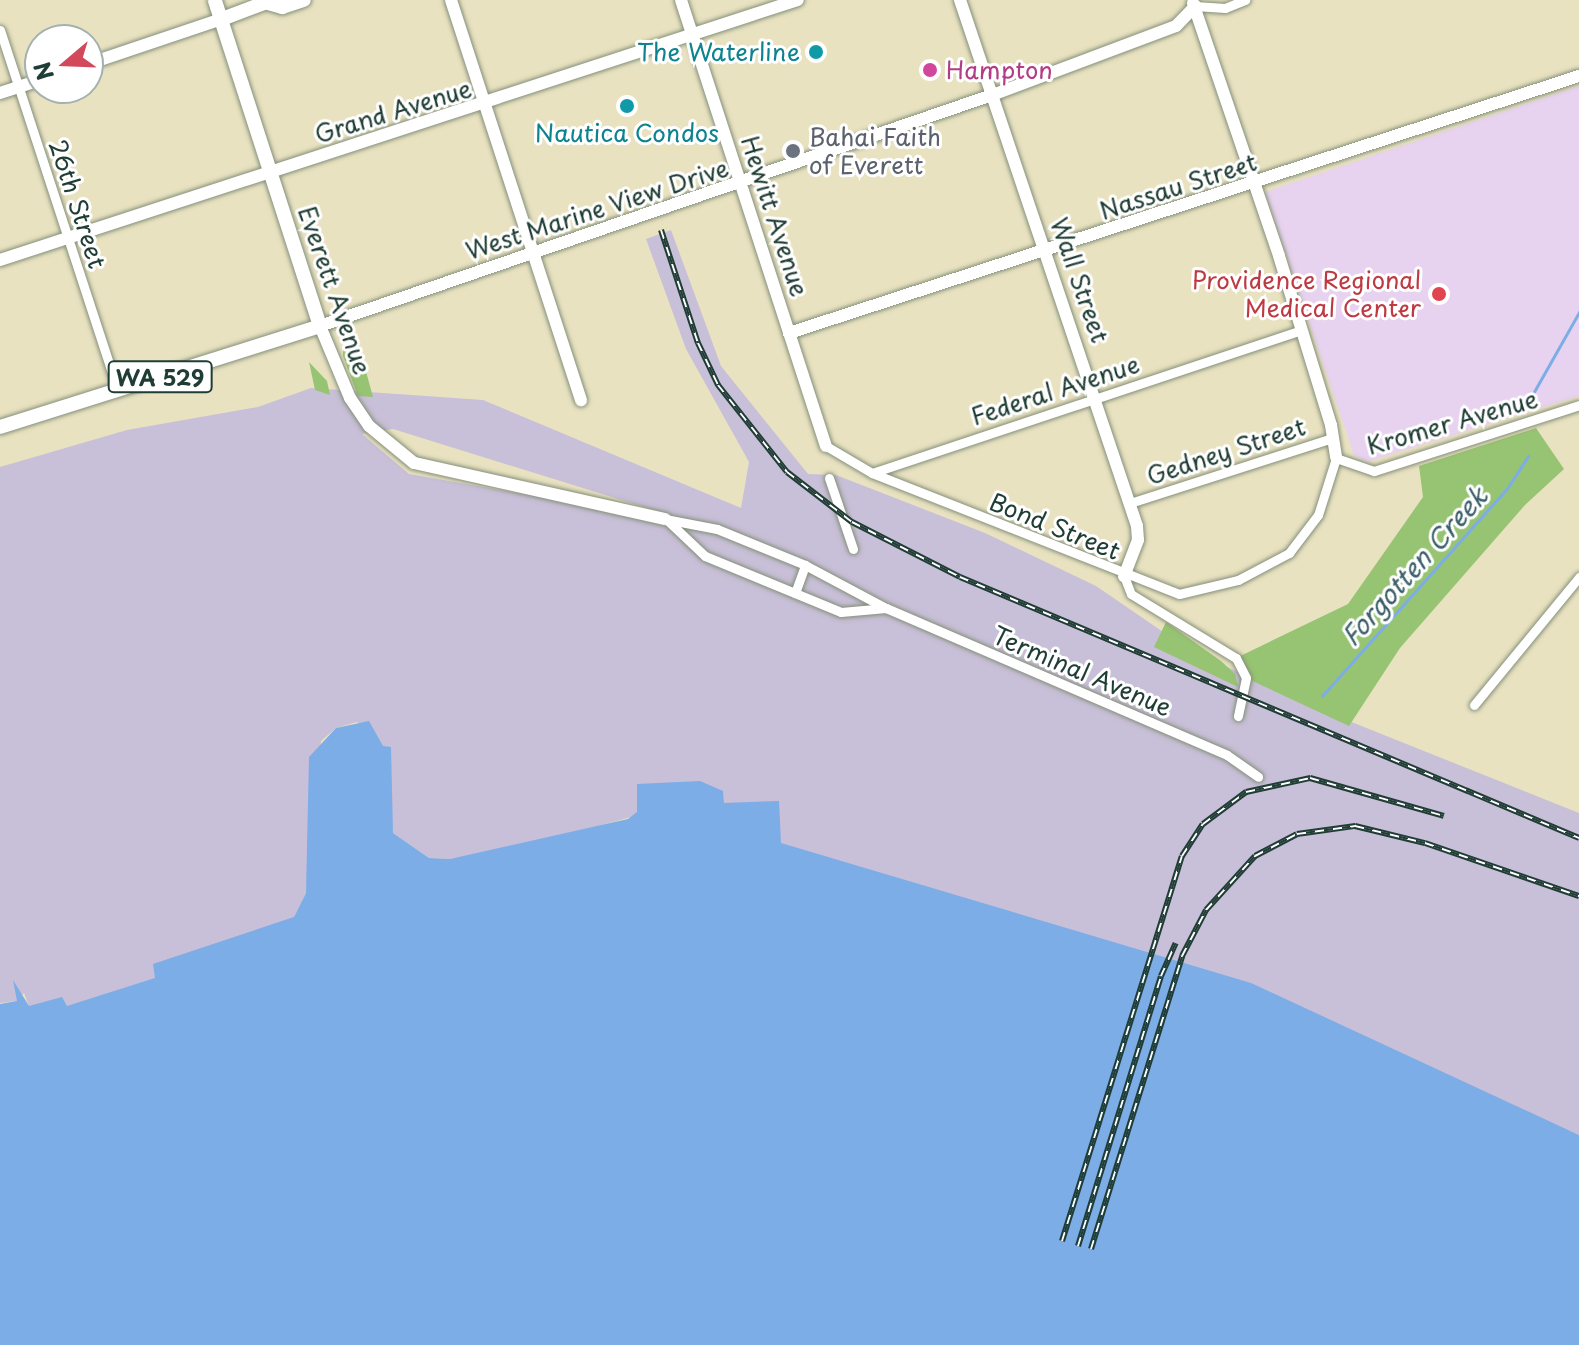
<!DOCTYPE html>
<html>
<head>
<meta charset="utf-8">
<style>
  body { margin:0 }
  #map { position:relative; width:1579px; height:1345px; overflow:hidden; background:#e9e2c1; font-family:"Playpen Sans",sans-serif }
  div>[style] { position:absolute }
  .built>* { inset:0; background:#e7d2ef }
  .industrial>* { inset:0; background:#c8bfd8 }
  .green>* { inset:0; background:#97c472 }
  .water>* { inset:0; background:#7cade7 }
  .stream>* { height:3px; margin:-1.5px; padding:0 1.5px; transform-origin:1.5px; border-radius:1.5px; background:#7cade7 }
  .roads { filter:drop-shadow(0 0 2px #84907a) drop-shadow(0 0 2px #84907a) }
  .street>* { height:9px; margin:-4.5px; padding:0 4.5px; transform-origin:4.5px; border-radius:4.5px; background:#fff }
  .secondary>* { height:12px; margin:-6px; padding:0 6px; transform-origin:6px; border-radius:6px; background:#fff }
  .primary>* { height:14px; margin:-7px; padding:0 7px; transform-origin:7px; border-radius:7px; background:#fff }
  .rail>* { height:6px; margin-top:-3px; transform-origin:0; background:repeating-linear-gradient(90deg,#fff 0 9px,#1f3d34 0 18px); box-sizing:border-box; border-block:2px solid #1f3d34 }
  .dots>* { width:22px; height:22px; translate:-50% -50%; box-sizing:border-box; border:4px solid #fff; border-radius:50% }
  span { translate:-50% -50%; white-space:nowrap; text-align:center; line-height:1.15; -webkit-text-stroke:6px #fff; paint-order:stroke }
  .shield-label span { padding:2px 6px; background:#fff; border:2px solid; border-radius:6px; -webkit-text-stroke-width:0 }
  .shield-label { font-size:22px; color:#1f3d34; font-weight:700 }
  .culture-label { font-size:24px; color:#0d838f }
  .right { translate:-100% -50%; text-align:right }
  .hotel-label { font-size:24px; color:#b23c85 }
  .left { translate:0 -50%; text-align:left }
  .street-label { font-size:24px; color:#1f3d34 }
  .worship-label { font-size:24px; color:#5b616d }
  .health-label { font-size:24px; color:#be3a42 }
  .water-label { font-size:26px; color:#3b5f6a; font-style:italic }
  .north { position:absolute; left:24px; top:24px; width:80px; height:80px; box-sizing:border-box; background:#fff; border:2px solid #a5b1ae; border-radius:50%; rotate:251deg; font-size:22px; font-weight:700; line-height:32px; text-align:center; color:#1f3d34 }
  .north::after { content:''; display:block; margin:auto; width:28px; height:36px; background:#d1495b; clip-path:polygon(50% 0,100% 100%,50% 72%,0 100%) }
</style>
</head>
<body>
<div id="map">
  <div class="built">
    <i style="clip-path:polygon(1579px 86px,1579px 396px,1367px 462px,1354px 455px,1265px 192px)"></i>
  </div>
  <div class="industrial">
    <i style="clip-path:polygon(evenodd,671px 230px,721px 366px,808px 474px,836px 475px,985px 533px,1096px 586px,1188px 649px,1314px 707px,1579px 813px,1579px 1135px,1518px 1108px,738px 1178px,723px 792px,536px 843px,450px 859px,429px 858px,393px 833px,383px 746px,357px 722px,336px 728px,321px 741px,306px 893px,294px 917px,305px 956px,34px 1020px,24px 993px,17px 1001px,0 1003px,0 467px,127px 430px,258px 407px,311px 388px,483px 400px,741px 508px,749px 462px,686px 349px,646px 239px,671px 230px,393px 429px,705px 526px,409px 474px,362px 434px,393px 429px)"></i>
  </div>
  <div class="green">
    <i style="clip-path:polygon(356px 335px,373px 397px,358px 396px,343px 356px,343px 347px)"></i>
    <i style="clip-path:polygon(309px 362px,327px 381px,330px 395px,315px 390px)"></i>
    <i style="clip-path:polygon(1536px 428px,1564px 469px,1525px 505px,1400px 648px,1349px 726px,1246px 678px,1236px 658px,1348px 604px,1423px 497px,1419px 466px)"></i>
    <i style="clip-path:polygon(1166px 622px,1221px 661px,1235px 674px,1238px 687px,1154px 647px)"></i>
  </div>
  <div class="water">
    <i style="clip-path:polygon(369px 721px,383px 746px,391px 747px,393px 833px,429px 858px,450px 859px,628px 819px,637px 812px,637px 784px,700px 781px,723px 791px,724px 803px,779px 801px,781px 843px,1251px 983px,1579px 1135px,1579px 1345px,0 1345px,0 1004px,17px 1001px,13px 980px,29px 1006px,62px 997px,67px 1006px,155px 978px,153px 964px,294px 917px,306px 893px,309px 757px,336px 728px)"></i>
  </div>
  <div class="stream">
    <i style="left:1531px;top:397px;width:98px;rotate:-60.5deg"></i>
    <i style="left:1322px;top:696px;width:280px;rotate:-48.3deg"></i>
    <i style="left:1508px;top:487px;width:37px;rotate:-57deg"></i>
  </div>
  <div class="roads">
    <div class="street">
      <i style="left:1195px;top:6px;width:30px;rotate:4deg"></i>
      <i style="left:1225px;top:8px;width:22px;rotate:-22deg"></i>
      <i style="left:0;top:30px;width:379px;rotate:71.9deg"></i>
      <i style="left:826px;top:446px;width:53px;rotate:30.4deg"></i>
      <i style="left:872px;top:473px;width:330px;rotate:21.5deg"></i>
      <i style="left:1179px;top:594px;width:61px;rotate:-13.3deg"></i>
      <i style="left:1238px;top:580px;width:58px;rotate:-27.9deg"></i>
      <i style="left:1289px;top:553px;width:48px;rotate:-52.7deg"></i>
      <i style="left:1318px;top:515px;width:60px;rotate:-72.5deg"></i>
      <i style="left:1336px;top:458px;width:40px;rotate:18.9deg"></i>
      <i style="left:1374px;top:471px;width:215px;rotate:-17.8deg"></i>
      <i style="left:872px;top:473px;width:452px;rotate:-18.4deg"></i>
      <i style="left:829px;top:478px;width:75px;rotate:71.3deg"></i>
      <i style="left:1130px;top:503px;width:213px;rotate:-17.8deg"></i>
      <i style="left:665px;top:519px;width:53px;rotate:10.9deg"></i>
      <i style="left:717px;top:529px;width:95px;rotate:22.2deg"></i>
      <i style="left:805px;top:565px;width:92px;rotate:28deg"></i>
      <i style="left:886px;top:608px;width:371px;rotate:23.3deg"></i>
      <i style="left:1227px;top:755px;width:38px;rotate:35deg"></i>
      <i style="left:667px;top:520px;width:52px;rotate:43.5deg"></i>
      <i style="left:705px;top:556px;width:147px;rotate:22.4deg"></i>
      <i style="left:841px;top:612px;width:45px;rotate:-5.1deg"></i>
      <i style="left:1124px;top:576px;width:19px;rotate:69deg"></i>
      <i style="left:1131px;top:594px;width:123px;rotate:31.4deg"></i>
      <i style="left:1236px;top:658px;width:22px;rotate:63deg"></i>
      <i style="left:1246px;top:678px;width:39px;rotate:102deg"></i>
      <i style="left:795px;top:593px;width:30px;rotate:-70deg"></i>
      <i style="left:1474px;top:705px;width:166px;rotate:-50.6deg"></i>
    </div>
    <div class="secondary">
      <i style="left:451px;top:0;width:421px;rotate:72deg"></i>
      <i style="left:681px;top:0;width:469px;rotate:72deg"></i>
      <i style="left:960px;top:0;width:555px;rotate:71.4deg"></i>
      <i style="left:1137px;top:526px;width:14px;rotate:86deg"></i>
      <i style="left:1138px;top:540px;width:39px;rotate:111deg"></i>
      <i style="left:1193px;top:3px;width:267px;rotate:71.2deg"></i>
      <i style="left:1279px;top:256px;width:177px;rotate:72.9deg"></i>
      <i style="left:1331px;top:425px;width:33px;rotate:81deg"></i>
      <i style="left:88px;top:64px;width:141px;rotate:-18.6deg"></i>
      <i style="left:0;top:93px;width:42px;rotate:-18deg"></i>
      <i style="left:0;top:260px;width:839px;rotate:-18.05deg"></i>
      <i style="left:789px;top:333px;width:831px;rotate:-18.02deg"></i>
      <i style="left:665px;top:519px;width:257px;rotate:-167.4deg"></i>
      <i style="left:414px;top:463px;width:58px;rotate:-140.6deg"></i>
      <i style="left:369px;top:426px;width:34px;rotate:-124deg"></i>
      <i style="left:350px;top:398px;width:78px;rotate:-112.6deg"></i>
      <i style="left:320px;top:326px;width:714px;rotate:-18.97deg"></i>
      <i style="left:995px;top:94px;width:193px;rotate:-20.6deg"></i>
      <i style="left:1176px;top:26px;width:28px;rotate:-46deg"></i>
    </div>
    <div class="primary">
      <i style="left:268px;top:3px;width:15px;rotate:16deg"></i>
      <i style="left:282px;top:7px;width:23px;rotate:-18deg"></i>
      <i style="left:222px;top:19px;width:53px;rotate:-20.8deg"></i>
      <i style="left:0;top:427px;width:336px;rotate:-17.5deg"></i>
      <i style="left:320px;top:326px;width:342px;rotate:-107.9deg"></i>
    </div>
  </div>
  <div class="rail">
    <i style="left:661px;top:230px;width:119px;rotate:71.9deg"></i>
    <i style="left:698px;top:343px;width:47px;rotate:64.5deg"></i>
    <i style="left:718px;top:385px;width:111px;rotate:51.6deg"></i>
    <i style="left:787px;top:472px;width:82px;rotate:37.6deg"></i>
    <i style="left:852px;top:522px;width:121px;rotate:27deg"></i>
    <i style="left:960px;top:577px;width:672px;rotate:22.86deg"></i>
    <i style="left:1062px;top:1241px;width:403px;rotate:-72.7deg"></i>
    <i style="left:1182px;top:856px;width:38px;rotate:-57deg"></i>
    <i style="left:1203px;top:824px;width:54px;rotate:-36.7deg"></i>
    <i style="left:1246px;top:792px;width:66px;rotate:-12.3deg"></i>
    <i style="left:1310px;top:778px;width:139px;rotate:15.8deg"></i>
    <i style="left:1078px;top:1246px;width:282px;rotate:-72.9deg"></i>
    <i style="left:1161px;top:976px;width:36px;rotate:-66deg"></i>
    <i style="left:1091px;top:1249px;width:307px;rotate:-72.7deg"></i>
    <i style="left:1182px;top:956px;width:52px;rotate:-62.4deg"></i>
    <i style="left:1206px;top:910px;width:73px;rotate:-47.8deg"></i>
    <i style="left:1255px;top:856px;width:47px;rotate:-27.6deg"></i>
    <i style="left:1297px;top:834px;width:59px;rotate:-7.9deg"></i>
    <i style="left:1355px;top:826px;width:72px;rotate:13.7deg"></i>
    <i style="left:1425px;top:843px;width:163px;rotate:19deg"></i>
  </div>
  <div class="dots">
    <i style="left:816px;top:52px;background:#0f9aa8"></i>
    <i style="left:930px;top:70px;background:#d1479c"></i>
    <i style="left:627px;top:106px;background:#0f9aa8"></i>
    <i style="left:793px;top:151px;background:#6b7280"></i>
    <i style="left:1439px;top:294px;background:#e0444e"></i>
  </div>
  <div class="shield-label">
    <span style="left:160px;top:377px">WA 529</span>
  </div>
  <div class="culture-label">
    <span class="right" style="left:800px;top:52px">The Waterline</span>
    <span style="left:627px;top:133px">Nautica Condos</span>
  </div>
  <div class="hotel-label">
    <span class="left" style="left:946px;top:70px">Hampton</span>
  </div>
  <div class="street-label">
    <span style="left:393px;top:111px;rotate:-17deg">Grand Avenue</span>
    <span style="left:1178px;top:186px;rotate:-18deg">Nassau Street</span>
    <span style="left:78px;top:204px;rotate:72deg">26th Street</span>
    <span style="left:597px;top:209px;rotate:-18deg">West Marine View Drive</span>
    <span style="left:775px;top:216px;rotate:72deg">Hewitt Avenue</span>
    <span style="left:1080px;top:280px;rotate:71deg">Wall Street</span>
    <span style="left:335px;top:290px;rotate:71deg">Everett Avenue</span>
    <span style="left:1055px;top:390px;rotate:-18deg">Federal Avenue</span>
    <span style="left:1452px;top:422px;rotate:-16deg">Kromer Avenue</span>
    <span style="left:1226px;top:451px;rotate:-18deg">Gedney Street</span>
    <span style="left:1055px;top:526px;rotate:22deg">Bond Street</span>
    <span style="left:1082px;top:671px;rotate:23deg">Terminal Avenue</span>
  </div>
  <div class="worship-label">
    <span class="left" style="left:809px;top:151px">Bahai Faith<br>of Everett</span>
  </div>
  <div class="health-label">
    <span class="right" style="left:1421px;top:294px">Providence Regional<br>Medical Center</span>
  </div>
  <div class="water-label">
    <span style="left:1414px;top:566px;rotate:-48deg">Forgotten Creek</span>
  </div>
  <div class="north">N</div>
</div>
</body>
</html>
